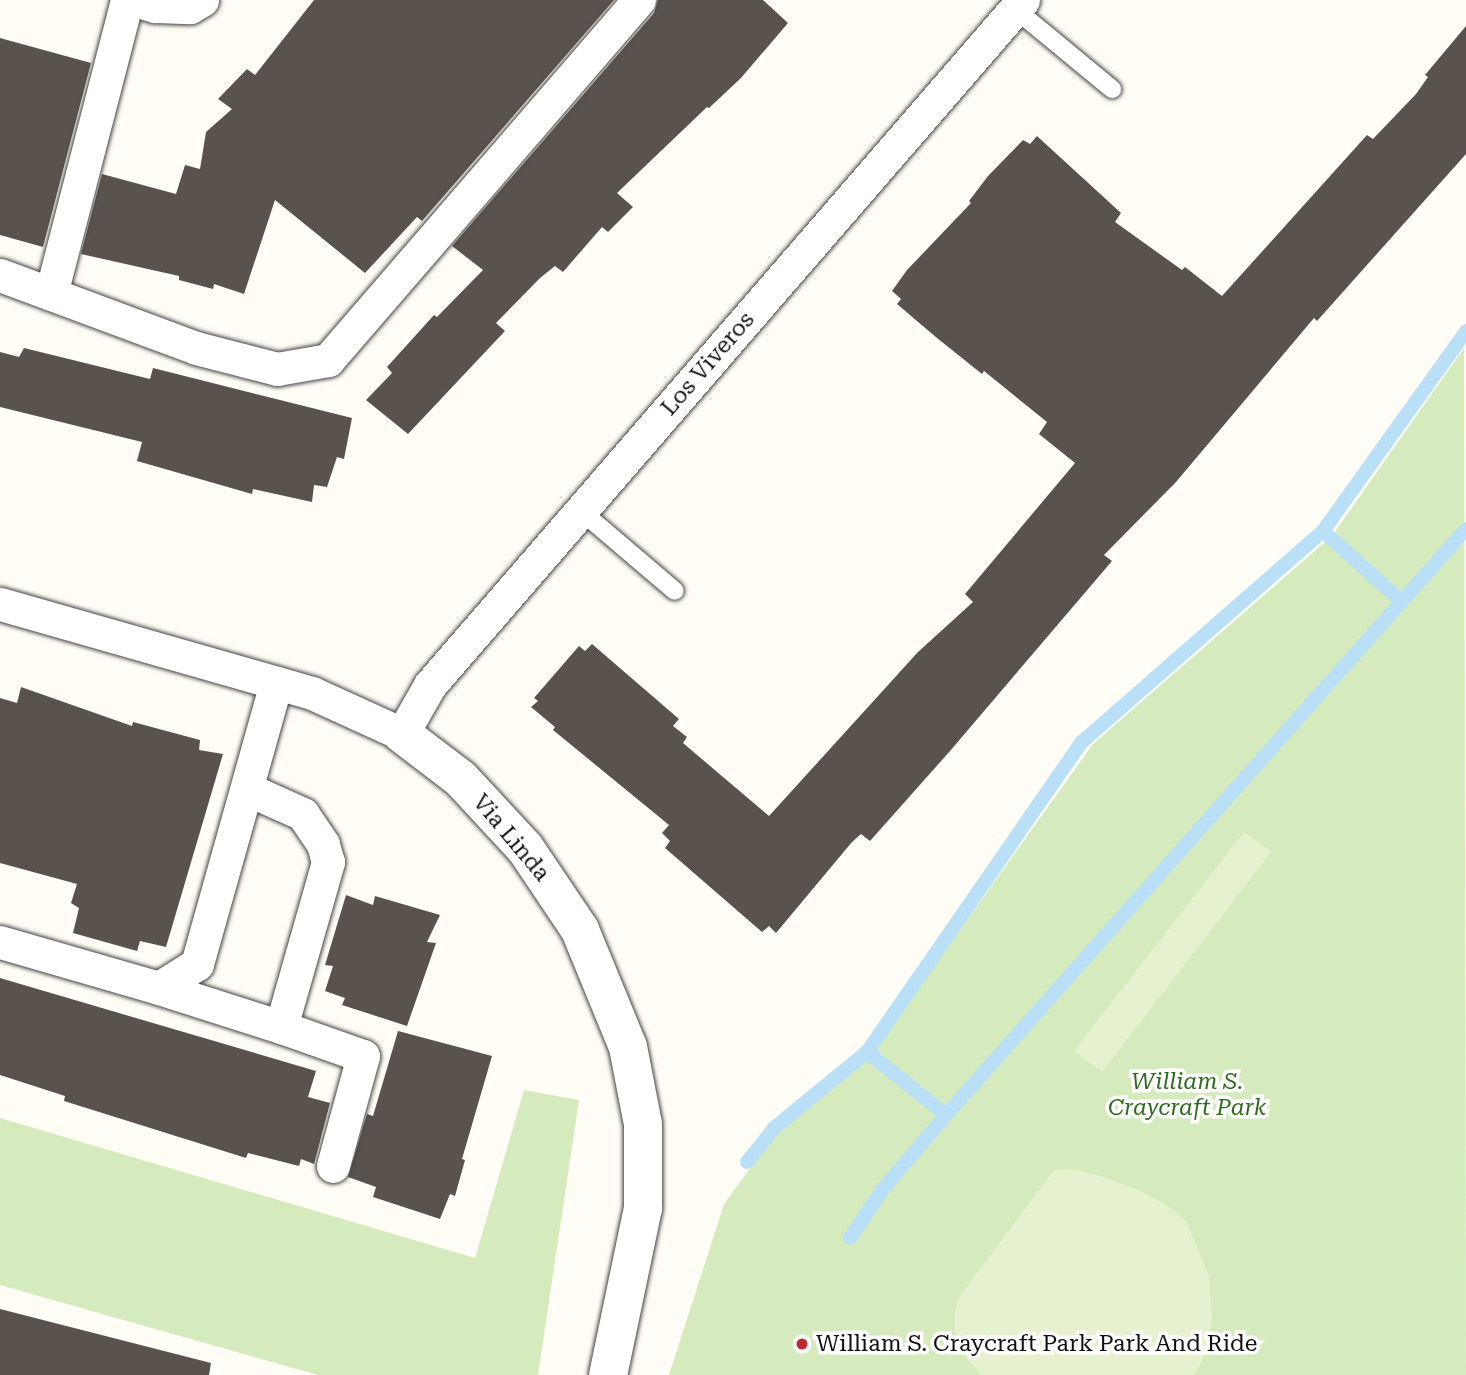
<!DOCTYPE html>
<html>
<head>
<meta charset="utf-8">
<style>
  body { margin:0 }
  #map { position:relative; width:1466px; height:1375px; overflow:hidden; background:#fffdf5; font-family:"Roboto Serif",serif }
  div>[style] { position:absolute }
  .green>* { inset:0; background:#d5ebbd }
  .pitch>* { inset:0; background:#e6f2cf }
  .stream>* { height:14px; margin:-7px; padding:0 7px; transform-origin:7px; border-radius:7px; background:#b9e0f7 }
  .building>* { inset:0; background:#5a524d }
  .roads { filter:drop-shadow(0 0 2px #444) drop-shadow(0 0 2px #444) }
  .service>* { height:18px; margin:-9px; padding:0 9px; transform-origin:9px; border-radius:9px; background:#fff }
  .minor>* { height:33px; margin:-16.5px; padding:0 16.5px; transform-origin:16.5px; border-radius:16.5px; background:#fff }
  .tertiary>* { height:38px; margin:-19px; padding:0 19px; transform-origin:19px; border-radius:19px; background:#fff }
  .dots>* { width:19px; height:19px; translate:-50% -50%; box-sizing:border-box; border:4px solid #fff; border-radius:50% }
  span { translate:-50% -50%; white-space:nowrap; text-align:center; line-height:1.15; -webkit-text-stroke:7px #fff; paint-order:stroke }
  .street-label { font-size:23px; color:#111 }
  .park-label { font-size:23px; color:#2f6b1f; font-style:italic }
  .poi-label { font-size:23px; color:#111 }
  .left { translate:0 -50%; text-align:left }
</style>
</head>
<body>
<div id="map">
  <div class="green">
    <i style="clip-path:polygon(1464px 348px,1466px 1375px,669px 1375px,724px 1204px,775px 1134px,869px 1057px,1093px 744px,1332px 536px)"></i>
    <i style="clip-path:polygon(524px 1090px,579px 1100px,538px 1375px,318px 1375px,0 1285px,0 1118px,475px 1258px)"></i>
  </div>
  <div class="pitch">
    <i style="clip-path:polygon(1244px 832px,1271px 852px,1102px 1072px,1074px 1051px)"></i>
    <i style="clip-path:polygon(1070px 1169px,1097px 1175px,1141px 1191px,1169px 1207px,1186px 1221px,1209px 1276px,1212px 1321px,1203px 1359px,1194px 1375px,981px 1375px,962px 1352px,955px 1331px,955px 1312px,960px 1296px,1054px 1170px)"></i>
  </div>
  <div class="stream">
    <i style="left:1402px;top:602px;width:106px;rotate:-138.1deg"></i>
    <i style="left:1323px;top:531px;width:246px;rotate:-54.4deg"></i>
    <i style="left:946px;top:1115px;width:101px;rotate:-141.4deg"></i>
    <i style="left:867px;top:1052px;width:377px;rotate:-55.3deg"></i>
    <i style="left:1082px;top:742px;width:320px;rotate:-41.2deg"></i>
    <i style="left:747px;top:1162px;width:43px;rotate:-51.5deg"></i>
    <i style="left:774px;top:1128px;width:120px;rotate:-39.3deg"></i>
    <i style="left:850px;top:1238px;width:58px;rotate:-56.3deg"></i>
    <i style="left:882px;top:1190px;width:99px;rotate:-49.5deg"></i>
    <i style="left:946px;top:1115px;width:783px;rotate:-48.42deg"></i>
  </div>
  <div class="building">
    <i style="clip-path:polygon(314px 0,614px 0,422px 221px,417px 217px,365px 273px,275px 200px,244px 294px,214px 284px,213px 289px,179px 280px,179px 276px,81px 254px,102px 174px,176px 194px,185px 165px,200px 169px,206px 132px,232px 109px,218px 99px,247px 69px,255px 75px)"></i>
    <i style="clip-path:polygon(658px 0,763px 0,788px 23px,741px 78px,709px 108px,707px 107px,617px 193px,633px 207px,608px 232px,602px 227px,563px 272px,555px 266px,540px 278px,496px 323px,505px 331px,408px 434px,366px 400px,392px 373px,387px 367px,434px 315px,437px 317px,483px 270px,452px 246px,654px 13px)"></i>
    <i style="clip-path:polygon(1466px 26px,1466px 154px,1317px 321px,1314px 318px,1176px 482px,1104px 555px,1112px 561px,950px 751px,870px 841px,861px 834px,852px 842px,776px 933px,769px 926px,762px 932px,665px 848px,670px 841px,662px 833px,669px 825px,553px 730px,555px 727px,531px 707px,538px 701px,534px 698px,579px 646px,585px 651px,592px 644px,679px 719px,673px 726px,687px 737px,683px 743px,769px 816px,918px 652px,973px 602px,965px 594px,1075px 463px,1039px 434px,1047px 422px,984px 371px,982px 374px,937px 338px,897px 304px,901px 299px,892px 291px,907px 270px,971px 203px,969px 201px,988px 176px,1023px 140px,1030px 144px,1037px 136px,1121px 213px,1115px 222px,1182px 270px,1185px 267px,1222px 296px,1367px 135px,1373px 139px,1416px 94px,1428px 77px,1425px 75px)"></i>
    <i style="clip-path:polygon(0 38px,91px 63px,43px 247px,0 235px)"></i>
    <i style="clip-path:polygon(24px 348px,150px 379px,153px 368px,352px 418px,344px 459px,337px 457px,327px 487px,314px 485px,312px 502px,253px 489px,252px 494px,137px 461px,142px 442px,0 407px,0 352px,19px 357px)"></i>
    <i style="clip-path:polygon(21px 687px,132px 726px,133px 722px,200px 740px,199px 750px,223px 754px,166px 947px,140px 941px,137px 951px,73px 933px,79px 908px,71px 903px,77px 884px,0 863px,0 698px,17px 703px)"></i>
    <i style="clip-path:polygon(346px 895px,373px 905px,375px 896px,440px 915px,427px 942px,436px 943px,407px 1026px,342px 1005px,345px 998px,325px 991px,333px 966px,325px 965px)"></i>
    <i style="clip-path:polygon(0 978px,316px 1071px,308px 1097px,330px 1103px,314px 1164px,301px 1159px,299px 1166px,248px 1153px,246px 1158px,64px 1101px,65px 1096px,0 1075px)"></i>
    <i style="clip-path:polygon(398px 1031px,492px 1056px,462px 1159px,465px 1160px,455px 1196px,450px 1194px,440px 1219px,373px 1197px,376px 1187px,348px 1177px,367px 1114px,373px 1116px)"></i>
    <i style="clip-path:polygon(0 1309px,211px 1363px,209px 1375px,0 1375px)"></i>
  </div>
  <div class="roads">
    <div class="service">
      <i style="left:1015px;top:9px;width:126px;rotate:39.5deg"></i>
      <i style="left:581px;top:511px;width:123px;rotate:40.4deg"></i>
    </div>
    <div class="minor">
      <i style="left:135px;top:0;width:21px;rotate:17deg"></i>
      <i style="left:155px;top:6px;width:35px;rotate:2deg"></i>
      <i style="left:190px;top:7px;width:14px;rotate:-30deg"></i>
      <i style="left:0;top:275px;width:209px;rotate:20.4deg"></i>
      <i style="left:196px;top:348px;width:84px;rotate:14.5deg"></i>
      <i style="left:277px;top:369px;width:52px;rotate:-10deg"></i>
      <i style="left:328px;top:360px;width:476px;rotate:-49.2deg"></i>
      <i style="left:51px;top:294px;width:304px;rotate:-75.5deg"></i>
      <i style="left:0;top:604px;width:324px;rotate:15.9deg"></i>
      <i style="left:312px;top:693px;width:99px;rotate:24.5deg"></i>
      <i style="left:402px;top:734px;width:56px;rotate:-60.3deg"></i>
      <i style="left:430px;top:685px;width:906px;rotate:-49.12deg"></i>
      <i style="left:0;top:942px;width:166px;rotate:16.1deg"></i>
      <i style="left:159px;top:988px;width:45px;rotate:-32.3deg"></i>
      <i style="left:197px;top:964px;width:292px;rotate:-74.3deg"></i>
      <i style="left:159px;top:988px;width:128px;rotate:17.7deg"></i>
      <i style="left:281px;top:1027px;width:172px;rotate:-74.1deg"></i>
      <i style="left:328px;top:862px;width:19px;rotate:-106deg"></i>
      <i style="left:323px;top:844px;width:36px;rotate:-124deg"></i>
      <i style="left:303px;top:814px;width:61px;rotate:-155.9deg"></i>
      <i style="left:281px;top:1027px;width:87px;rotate:19.5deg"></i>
      <i style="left:363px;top:1056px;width:114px;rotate:105.3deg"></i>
    </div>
    <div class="tertiary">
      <i style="left:402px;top:734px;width:74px;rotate:37.3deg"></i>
      <i style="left:461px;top:779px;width:94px;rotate:47.2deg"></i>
      <i style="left:525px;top:848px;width:99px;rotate:56.1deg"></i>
      <i style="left:580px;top:930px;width:126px;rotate:67.7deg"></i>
      <i style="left:628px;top:1047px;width:78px;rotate:79deg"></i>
      <i style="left:643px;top:1124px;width:84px;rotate:90deg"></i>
      <i style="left:643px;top:1208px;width:171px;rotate:101.8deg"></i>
    </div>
  </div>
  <div class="dots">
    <i style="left:802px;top:1344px;background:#c4262e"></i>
  </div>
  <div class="street-label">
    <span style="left:708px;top:364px;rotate:-49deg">Los Viveros</span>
    <span style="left:511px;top:838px;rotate:50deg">Via Linda</span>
  </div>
  <div class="park-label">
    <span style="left:1187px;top:1095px">William S.<br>Craycraft Park</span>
  </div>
  <div class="poi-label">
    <span class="left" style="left:816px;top:1344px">William S. Craycraft Park Park And Ride</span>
  </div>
</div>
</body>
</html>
